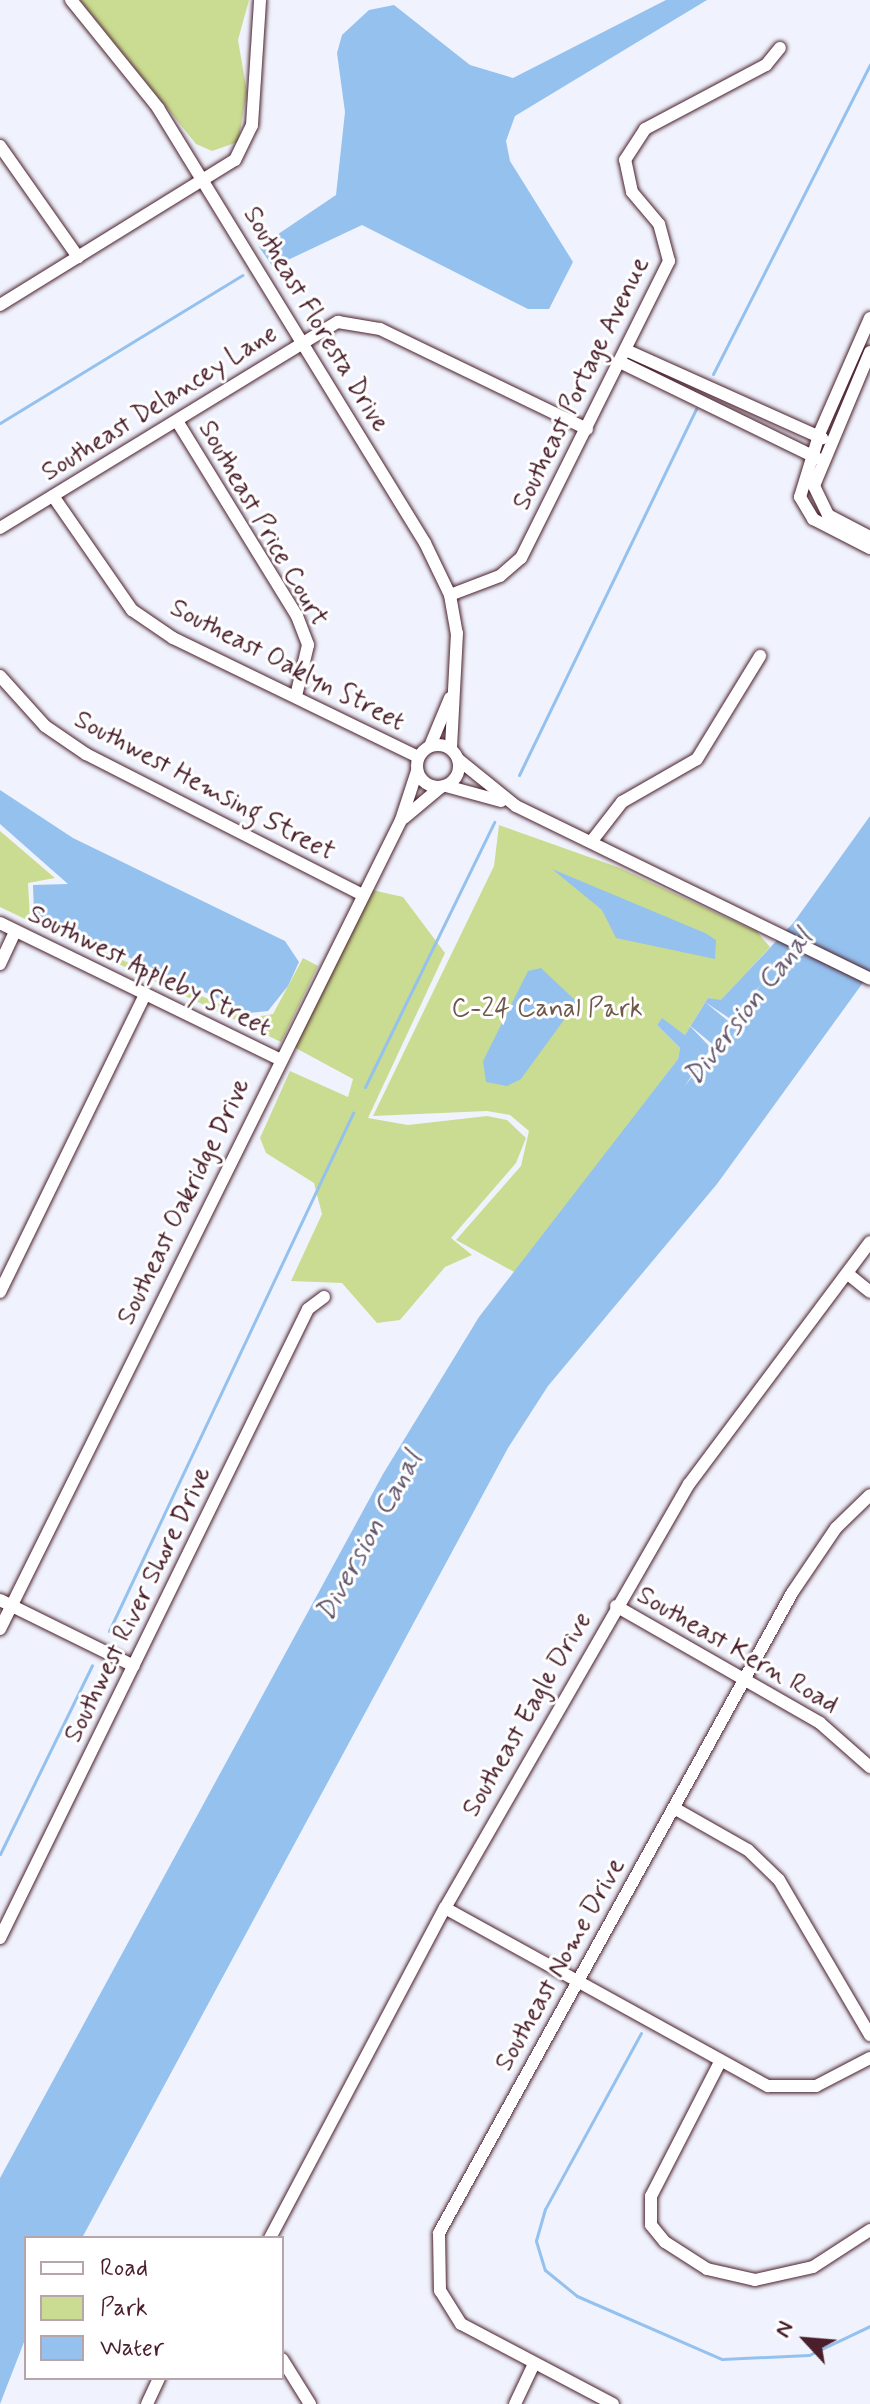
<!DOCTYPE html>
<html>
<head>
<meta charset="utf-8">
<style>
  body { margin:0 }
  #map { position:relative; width:870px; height:2404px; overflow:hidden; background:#f0f3fd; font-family:Mynerve,sans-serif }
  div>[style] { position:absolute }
  .green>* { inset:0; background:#cadc91 }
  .water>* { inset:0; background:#95c1ee }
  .pier>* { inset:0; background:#f0f3fd }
  .stream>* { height:3px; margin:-1.5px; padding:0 1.5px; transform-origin:1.5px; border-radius:1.5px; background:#95c1ee }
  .roads { filter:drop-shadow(0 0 2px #4a1f2b) drop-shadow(0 0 2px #4a1f2b) }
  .minor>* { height:12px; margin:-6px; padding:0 6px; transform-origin:6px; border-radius:6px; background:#fff }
  .minor>.ring { margin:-6px; padding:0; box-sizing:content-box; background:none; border:12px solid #fff; border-radius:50% }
  span { translate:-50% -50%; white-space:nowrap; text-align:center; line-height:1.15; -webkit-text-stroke:6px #fff; paint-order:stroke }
  .street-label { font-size:26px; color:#4a1f2b }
  .park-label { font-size:26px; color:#70584a }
  .water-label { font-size:28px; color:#64586f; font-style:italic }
  .legend { position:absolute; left:24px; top:2236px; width:260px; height:144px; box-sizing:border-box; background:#fff; border:2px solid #b7a5aa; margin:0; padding:10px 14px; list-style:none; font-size:24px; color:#4a1f2b }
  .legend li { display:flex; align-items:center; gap:16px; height:40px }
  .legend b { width:40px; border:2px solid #b7a5aa }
  .north { position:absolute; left:766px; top:2300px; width:80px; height:80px; -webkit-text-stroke:6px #fff; paint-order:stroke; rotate:296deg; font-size:22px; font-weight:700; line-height:32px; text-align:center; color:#4a1f2b }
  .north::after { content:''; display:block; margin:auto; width:28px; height:36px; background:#4a1f2b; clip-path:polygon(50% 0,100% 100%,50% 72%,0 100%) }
</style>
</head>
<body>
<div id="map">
  <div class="green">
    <i style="clip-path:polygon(80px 0,249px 0,238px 40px,247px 92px,238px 142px,212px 151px,196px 144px)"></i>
    <i style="clip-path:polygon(499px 825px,620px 868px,757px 932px,770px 947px,721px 1001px,708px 998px,685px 1035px,662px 1019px,657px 1025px,680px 1048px,678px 1059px,516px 1273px,456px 1240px,521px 1166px,529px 1131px,510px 1115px,487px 1111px,373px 1116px,494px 866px)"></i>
    <i style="clip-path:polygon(0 831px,55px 878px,28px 883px,30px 918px,250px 1018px,273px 1014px,303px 958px,318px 966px,281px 1042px,0 907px)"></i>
    <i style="clip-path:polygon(372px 890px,403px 897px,445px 953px,368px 1118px,408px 1125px,487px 1116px,507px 1120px,526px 1138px,516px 1163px,451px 1238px,472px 1255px,445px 1267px,400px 1320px,377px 1323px,342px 1283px,291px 1281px,322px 1214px,314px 1183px,266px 1153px,260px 1138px,290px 1071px,348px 1097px,353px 1079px,292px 1046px)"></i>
  </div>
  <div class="water">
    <i style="clip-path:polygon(666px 0,707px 0,515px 116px,506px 141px,510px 161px,573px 262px,549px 309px,528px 309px,362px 225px,273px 267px,259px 247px,336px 195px,345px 112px,337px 53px,342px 35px,369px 10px,394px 5px,470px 65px,513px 78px)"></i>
    <i style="clip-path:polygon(0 790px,73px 838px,285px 941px,299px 962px,288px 986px,268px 1011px,250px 1013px,34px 914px,33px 885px,68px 884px,0 824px)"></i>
    <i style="clip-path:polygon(870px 816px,870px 973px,717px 1184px,548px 1386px,508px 1448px,82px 2238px,26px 2238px,26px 2337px,0 2404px,0 2178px,383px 1474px,479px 1317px,678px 1059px,680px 1048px,657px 1025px,662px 1018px,685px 1035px,708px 998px,721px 1000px,794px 922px)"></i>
    <i style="clip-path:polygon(552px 869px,705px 933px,716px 940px,715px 959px,616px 938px,602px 910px)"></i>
    <i style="clip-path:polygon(541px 968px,577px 1002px,521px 1079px,507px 1086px,486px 1082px,483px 1061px,528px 971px)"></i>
  </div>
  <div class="pier">
    <i style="clip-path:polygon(761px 984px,733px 1025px,705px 1002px,732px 1020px)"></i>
    <i style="clip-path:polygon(688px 1024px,716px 1047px,684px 1087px,711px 1048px)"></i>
  </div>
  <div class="stream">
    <i style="left:713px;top:374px;width:347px;rotate:-63.1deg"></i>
    <i style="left:0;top:423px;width:284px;rotate:-31.4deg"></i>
    <i style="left:519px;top:775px;width:407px;rotate:-64.2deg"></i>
    <i style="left:365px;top:1087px;width:295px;rotate:-64deg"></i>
    <i style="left:109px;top:1631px;width:573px;rotate:-64.78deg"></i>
    <i style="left:0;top:1854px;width:210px;rotate:-64deg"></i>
    <i style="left:641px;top:2033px;width:200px;rotate:118.6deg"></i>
    <i style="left:545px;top:2209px;width:33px;rotate:106deg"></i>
    <i style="left:536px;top:2241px;width:30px;rotate:73deg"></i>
    <i style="left:545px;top:2270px;width:41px;rotate:39.1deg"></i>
    <i style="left:577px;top:2296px;width:158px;rotate:23.5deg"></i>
    <i style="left:722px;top:2359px;width:87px;rotate:-2.6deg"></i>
    <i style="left:809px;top:2355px;width:68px;rotate:-25.4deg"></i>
  </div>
  <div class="roads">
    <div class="minor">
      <i style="left:71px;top:0;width:139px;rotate:51.1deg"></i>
      <i style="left:158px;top:108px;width:510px;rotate:58.46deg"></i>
      <i style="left:425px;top:543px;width:58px;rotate:64.3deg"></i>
      <i style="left:450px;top:595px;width:39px;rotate:80deg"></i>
      <i style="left:457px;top:633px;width:115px;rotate:93deg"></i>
      <i style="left:0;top:146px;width:136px;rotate:54.9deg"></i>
      <i style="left:0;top:305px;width:276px;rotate:-31.7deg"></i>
      <i style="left:235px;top:160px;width:39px;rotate:-64deg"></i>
      <i style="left:252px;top:125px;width:125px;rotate:-86.3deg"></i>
      <i style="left:870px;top:318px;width:124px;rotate:113.7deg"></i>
      <i style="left:820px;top:432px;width:68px;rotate:107.1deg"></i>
      <i style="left:800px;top:497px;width:26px;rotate:59deg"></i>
      <i style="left:813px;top:519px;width:64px;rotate:27deg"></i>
      <i style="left:628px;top:351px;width:213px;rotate:24.2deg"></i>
      <i style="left:870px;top:352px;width:145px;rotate:112.7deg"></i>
      <i style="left:814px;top:486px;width:32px;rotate:64deg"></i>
      <i style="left:828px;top:515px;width:47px;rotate:27.6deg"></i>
      <i style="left:622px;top:363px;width:217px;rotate:26deg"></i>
      <i style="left:177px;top:421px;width:229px;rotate:58.4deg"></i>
      <i style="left:297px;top:616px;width:31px;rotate:69deg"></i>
      <i style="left:308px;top:645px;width:52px;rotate:103.2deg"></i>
      <i style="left:53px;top:496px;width:139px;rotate:55.3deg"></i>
      <i style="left:132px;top:610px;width:50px;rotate:34.3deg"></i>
      <i style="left:173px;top:638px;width:272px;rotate:25.9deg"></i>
      <i style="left:0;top:528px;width:396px;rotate:-31.4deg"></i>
      <i style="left:338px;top:322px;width:43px;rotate:9.5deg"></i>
      <i style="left:380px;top:329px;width:230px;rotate:25.8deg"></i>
      <i style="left:450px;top:595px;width:53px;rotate:-20.8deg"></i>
      <i style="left:500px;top:576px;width:28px;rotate:-41deg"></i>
      <i style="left:521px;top:558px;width:332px;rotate:-63.5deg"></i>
      <i style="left:669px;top:261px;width:38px;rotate:-105deg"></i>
      <i style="left:659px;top:224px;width:42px;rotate:-130.2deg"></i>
      <i style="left:632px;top:192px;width:33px;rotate:-102deg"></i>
      <i style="left:625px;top:160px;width:37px;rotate:-57deg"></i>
      <i style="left:645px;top:129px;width:137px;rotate:-27.9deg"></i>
      <i style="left:766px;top:65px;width:22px;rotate:-51deg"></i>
      <i style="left:0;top:676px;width:67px;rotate:48deg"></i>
      <i style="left:45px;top:726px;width:50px;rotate:34.3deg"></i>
      <i style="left:86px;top:754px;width:309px;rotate:27deg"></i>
      <i class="ring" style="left:417px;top:745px;width:30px;height:30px"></i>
      <i style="left:430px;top:746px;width:52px;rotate:-67.4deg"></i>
      <i style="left:459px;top:760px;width:73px;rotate:38.9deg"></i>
      <i style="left:516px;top:806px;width:394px;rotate:26deg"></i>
      <i style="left:446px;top:786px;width:57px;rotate:15.3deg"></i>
      <i style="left:404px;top:818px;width:48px;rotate:-40deg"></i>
      <i style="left:591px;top:842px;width:51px;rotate:-52.2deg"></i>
      <i style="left:622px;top:802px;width:86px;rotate:-29.8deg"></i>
      <i style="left:697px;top:759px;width:121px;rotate:-58.5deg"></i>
      <i style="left:0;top:923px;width:310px;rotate:26deg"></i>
      <i style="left:0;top:964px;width:35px;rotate:-65deg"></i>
      <i style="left:848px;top:1274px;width:28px;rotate:39deg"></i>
      <i style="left:0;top:1292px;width:331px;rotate:-64deg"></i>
      <i style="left:0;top:1600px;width:149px;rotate:26.2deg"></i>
      <i style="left:616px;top:1606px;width:235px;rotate:29.8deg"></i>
      <i style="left:820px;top:1723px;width:67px;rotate:41.3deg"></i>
      <i style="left:0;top:1629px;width:903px;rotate:-63.63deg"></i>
      <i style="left:401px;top:820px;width:52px;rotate:-71.9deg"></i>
      <i style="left:674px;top:1808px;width:85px;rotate:29.6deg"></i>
      <i style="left:748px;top:1850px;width:43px;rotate:44.1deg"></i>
      <i style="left:779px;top:1880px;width:180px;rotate:59.6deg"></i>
      <i style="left:445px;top:1908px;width:369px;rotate:28.9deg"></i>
      <i style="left:768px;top:2086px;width:48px"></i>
      <i style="left:816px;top:2086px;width:61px;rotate:-27.4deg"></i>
      <i style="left:0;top:1938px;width:700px;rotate:-63.91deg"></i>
      <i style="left:308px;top:1309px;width:20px;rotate:-37deg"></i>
      <i style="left:720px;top:2062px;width:151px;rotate:117.2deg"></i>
      <i style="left:651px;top:2196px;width:29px;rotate:90deg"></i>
      <i style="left:651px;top:2225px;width:22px;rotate:51deg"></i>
      <i style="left:665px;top:2242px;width:50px;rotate:32.7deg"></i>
      <i style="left:707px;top:2269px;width:49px;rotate:12.9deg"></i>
      <i style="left:755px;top:2280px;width:59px;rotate:-12.6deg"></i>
      <i style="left:813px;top:2267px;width:68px;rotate:-33deg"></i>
      <i style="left:270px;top:2238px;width:374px;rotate:-62.1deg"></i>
      <i style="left:445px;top:1908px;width:489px;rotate:-60.1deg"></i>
      <i style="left:689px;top:1484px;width:302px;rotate:-53.2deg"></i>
      <i style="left:282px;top:2359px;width:53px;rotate:58.1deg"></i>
      <i style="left:147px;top:2404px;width:29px;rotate:-65deg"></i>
      <i style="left:515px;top:2404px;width:42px;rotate:-64.7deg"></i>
      <i style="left:613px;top:2404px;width:172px;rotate:-152.2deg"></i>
      <i style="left:461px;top:2324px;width:39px;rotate:-122deg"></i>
      <i style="left:440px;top:2291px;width:58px;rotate:-91deg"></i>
      <i style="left:439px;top:2233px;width:731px;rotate:-61.12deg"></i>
      <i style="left:792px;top:1593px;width:78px;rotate:-55.9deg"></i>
      <i style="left:836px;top:1528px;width:47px;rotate:-44.1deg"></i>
    </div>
  </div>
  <div class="street-label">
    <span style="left:315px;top:320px;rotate:59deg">Southeast Floresta Drive</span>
    <span style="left:582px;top:384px;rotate:-64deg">Southeast Portage Avenue</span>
    <span style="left:160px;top:404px;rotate:-32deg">Southeast Delancey Lane</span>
    <span style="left:262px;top:524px;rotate:60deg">Southeast Price Court</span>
    <span style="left:287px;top:666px;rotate:27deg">Southeast Oaklyn Street</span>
    <span style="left:204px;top:787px;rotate:28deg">Southwest Hemsing Street</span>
    <span style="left:149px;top:972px;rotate:26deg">Southwest Appleby Street</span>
    <span style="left:185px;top:1202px;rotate:-64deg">Southeast Oakridge Drive</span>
    <span style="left:139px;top:1605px;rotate:-64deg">Southwest River Shore Drive</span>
    <span style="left:737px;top:1651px;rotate:30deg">Southeast Kern Road</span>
    <span style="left:528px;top:1715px;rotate:-60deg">Southeast Eagle Drive</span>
    <span style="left:561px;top:1965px;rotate:-61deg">Southeast Nome Drive</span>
  </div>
  <div class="park-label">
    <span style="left:547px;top:1010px">C-24 Canal Park</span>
  </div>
  <div class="water-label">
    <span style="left:749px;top:1008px;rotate:-52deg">Diversion Canal</span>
    <span style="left:370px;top:1537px;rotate:-61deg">Diversion Canal</span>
  </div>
  <ul class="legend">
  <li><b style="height:10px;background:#fff"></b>Road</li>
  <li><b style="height:22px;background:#cadc91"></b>Park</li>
  <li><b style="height:22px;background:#95c1ee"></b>Water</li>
  </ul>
  <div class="north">N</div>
</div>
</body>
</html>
